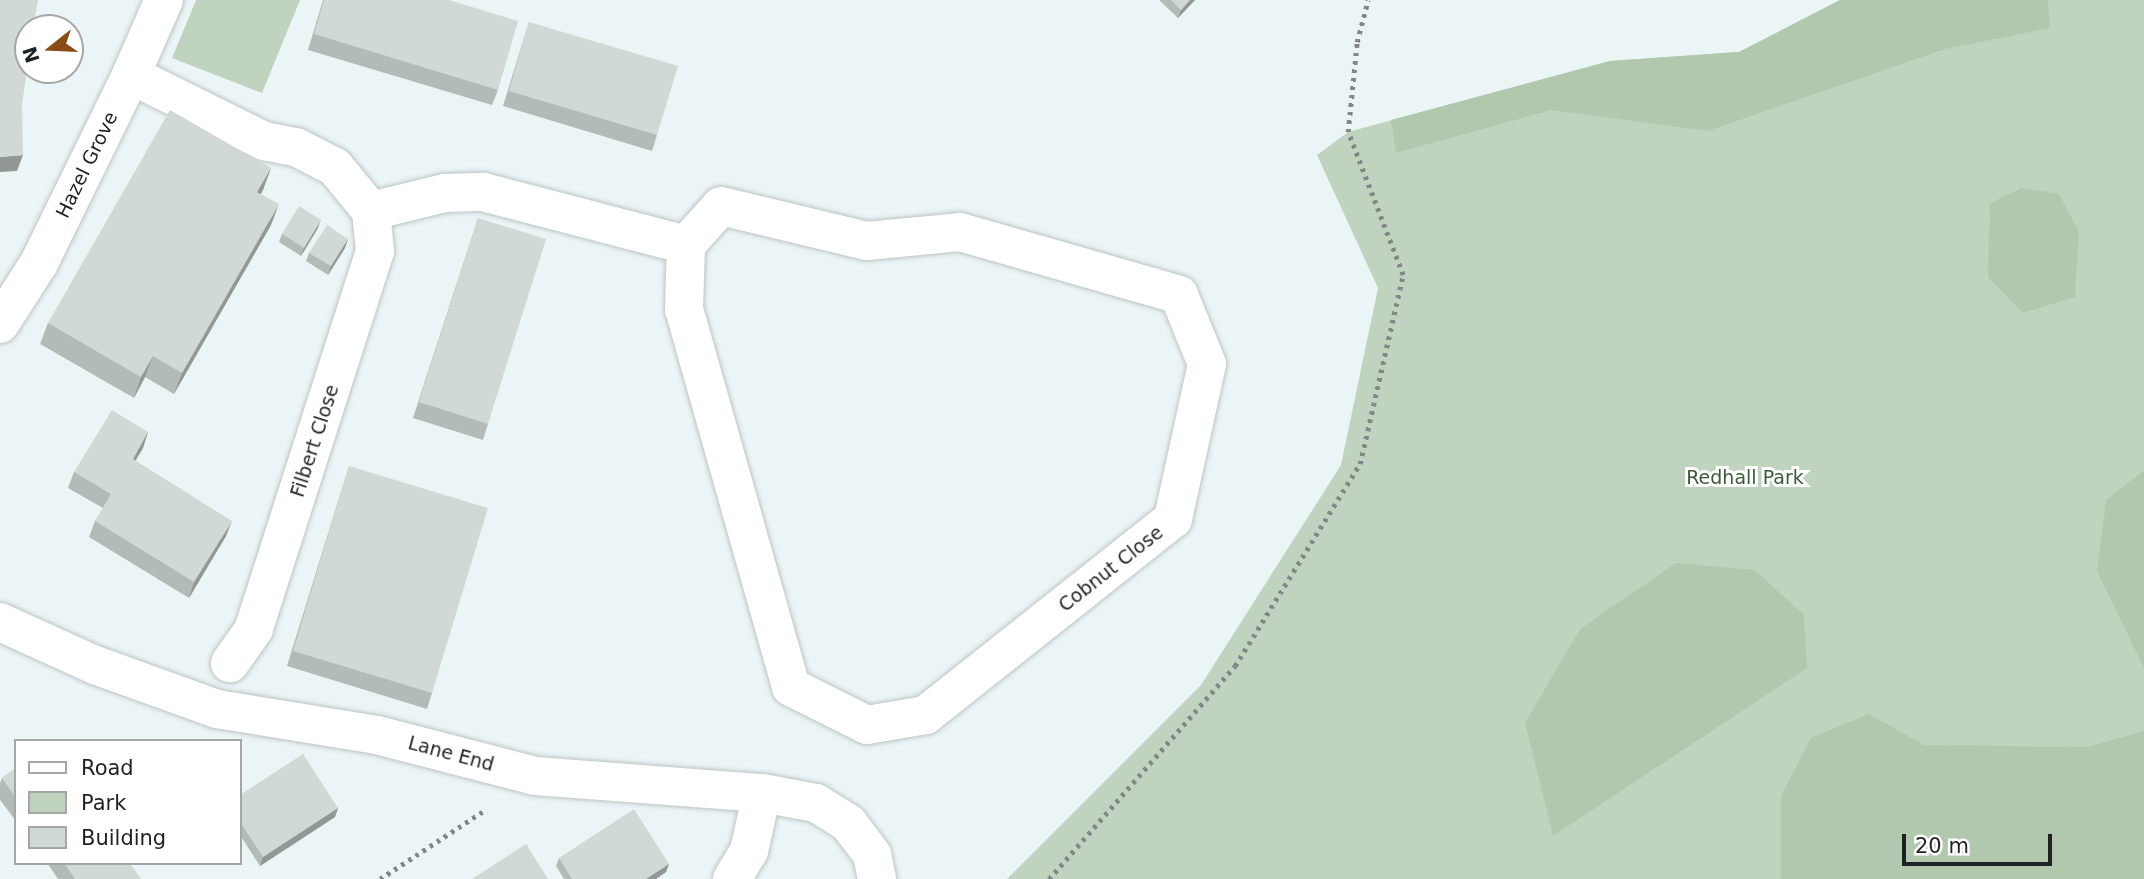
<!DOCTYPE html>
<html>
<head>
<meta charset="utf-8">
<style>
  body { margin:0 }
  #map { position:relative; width:2144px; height:879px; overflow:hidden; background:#ecf5f6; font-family:"DejaVu Sans",sans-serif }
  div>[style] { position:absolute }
  .green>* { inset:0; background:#c0d3be }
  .forest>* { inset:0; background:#b1c8af }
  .path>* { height:4.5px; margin-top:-2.25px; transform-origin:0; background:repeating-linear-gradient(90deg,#828888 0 3.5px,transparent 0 8.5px) }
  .roads { filter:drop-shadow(0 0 2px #bcc5c5) drop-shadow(0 0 2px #bcc5c5) }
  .minor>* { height:38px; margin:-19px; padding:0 19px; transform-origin:19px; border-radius:19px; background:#fff }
  .wall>* { inset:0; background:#b3bbb8 }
  .shaded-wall>* { inset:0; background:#929896 }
  .building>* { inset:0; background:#d0d9d6 }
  span { translate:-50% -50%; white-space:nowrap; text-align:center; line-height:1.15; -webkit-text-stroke:6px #fff; paint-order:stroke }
  .street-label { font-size:19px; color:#1f2222 }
  .park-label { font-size:19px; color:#395c37 }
  .legend { position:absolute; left:14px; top:739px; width:228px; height:126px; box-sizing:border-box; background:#fff; border:2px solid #a5a7a7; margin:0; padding:9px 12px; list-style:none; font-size:21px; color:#1f2222 }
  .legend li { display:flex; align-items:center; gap:14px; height:35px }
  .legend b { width:35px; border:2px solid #a5a7a7 }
  .north { position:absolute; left:14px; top:14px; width:70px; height:70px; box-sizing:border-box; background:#fff; border:2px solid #a5a7a7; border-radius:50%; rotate:252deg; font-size:19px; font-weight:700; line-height:28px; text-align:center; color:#1f2222 }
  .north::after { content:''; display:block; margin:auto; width:24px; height:32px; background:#8b4b15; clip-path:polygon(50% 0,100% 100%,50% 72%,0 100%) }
  .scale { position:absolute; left:1902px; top:834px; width:150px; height:32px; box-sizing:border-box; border:4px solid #1f2222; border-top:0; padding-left:9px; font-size:21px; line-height:24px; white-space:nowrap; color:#1f2222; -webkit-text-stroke:5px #fff; paint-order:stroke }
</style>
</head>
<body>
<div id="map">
  <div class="green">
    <i style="clip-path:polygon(196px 0,300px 0,262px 93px,172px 58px)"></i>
    <i style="clip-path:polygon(1840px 0,2144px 0,2144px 879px,1007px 879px,1201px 685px,1341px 465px,1378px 288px,1317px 155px,1348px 132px,1610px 61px,1739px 52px)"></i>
  </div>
  <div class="forest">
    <i style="clip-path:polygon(1840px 0,2048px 0,2050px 28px,1945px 49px,1708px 131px,1551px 110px,1396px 153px,1391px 120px,1610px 61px,1739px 52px)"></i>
    <i style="clip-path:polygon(2022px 188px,2059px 194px,2079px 232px,2075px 297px,2023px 313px,1988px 277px,1990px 203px)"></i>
    <i style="clip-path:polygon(2143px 471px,2144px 471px,2144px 668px,2097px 571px,2106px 500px)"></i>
    <i style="clip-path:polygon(1676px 563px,1755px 570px,1804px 615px,1807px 668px,1553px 836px,1525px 723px,1580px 629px)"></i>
    <i style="clip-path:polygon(1869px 714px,1924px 745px,2088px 747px,2144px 731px,2144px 879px,1781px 879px,1781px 796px,1811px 738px)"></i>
  </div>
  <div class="path">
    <i style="left:380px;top:879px;width:126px;rotate:-33.3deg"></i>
    <i style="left:1049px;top:879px;width:283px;rotate:-48.9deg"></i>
    <i style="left:1235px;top:666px;width:238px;rotate:-58.3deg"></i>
    <i style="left:1360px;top:464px;width:194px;rotate:-77.2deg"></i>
    <i style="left:1403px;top:275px;width:153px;rotate:-111deg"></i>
    <i style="left:1348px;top:132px;width:90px;rotate:-84.3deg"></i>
    <i style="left:1357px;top:42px;width:43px;rotate:-75.3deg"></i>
  </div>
  <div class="roads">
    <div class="minor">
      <i style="left:131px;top:75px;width:148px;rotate:26.4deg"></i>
      <i style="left:264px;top:141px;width:33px;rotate:11deg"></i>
      <i style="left:296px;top:147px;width:44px;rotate:27.1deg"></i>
      <i style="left:335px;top:167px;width:57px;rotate:50.7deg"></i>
      <i style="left:371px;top:211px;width:40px;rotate:84.3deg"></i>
      <i style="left:375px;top:251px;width:397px;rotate:107.8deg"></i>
      <i style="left:254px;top:629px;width:42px;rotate:125.2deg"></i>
      <i style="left:721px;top:206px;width:150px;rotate:13.5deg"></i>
      <i style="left:867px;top:241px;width:93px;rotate:-5.5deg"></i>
      <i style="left:960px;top:232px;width:228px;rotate:16deg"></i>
      <i style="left:1179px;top:295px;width:74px;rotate:67.9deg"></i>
      <i style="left:1207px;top:364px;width:159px;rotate:102.4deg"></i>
      <i style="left:1173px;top:519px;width:315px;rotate:141.6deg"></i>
      <i style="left:926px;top:715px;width:60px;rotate:170.4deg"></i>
      <i style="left:867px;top:725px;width:85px;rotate:-153.4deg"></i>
      <i style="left:791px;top:687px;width:393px;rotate:-105.8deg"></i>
      <i style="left:684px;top:309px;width:64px;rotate:-88.2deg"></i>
      <i style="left:686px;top:245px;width:52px;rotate:-48.1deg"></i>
      <i style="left:371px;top:211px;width:76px;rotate:-13.7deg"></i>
      <i style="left:445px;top:193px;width:38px;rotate:-2deg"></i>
      <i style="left:483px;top:192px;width:210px;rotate:14.6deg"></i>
      <i style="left:0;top:324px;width:72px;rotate:-57.4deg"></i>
      <i style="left:39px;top:263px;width:209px;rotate:-63.9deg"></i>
      <i style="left:131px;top:75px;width:82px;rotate:-66.3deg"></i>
      <i style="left:0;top:622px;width:104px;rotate:24.4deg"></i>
      <i style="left:95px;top:665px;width:130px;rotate:19.8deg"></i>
      <i style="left:217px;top:709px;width:162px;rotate:9.2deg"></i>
      <i style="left:377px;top:735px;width:163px;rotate:14.5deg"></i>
      <i style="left:535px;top:776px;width:228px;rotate:4.3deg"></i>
      <i style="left:762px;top:793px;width:55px;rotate:10.5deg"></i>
      <i style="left:816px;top:803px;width:39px;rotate:32deg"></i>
      <i style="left:849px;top:824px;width:39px;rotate:53deg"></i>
      <i style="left:872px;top:855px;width:25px;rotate:78deg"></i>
      <i style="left:732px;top:879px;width:33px;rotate:-59deg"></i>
      <i style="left:749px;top:851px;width:59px;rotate:-77.4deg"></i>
    </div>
  </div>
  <div class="wall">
    <i style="clip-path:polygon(323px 0,449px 0,498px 90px,492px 105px,308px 50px)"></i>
    <i style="clip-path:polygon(1159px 0,1195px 0,1178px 18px)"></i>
    <i style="clip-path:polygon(529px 22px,657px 135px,652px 151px,503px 106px)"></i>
    <i style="clip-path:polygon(271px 168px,261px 194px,271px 225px,174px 394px,145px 377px,134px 398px,40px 344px,48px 323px)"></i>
    <i style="clip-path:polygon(478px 218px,488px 424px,483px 440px,413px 418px)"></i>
    <i style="clip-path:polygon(318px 228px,301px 256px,279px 242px,282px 234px)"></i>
    <i style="clip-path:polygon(348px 239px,345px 248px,328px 275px,306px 261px,309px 253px)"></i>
    <i style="clip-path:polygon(148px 432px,143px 448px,135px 461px,226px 536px,189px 598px,89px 537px,95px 521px,103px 508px,68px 488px,74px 472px)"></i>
    <i style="clip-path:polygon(349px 466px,432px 693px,427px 709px,287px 666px)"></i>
    <i style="clip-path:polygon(16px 768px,16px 821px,0 800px,0 783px,2px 778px)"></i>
    <i style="clip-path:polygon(240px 795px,338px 808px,335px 817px,260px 866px,240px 835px)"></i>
    <i style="clip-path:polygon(559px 858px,669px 864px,666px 872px,656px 879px,564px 879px,556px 866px)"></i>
    <i style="clip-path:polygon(47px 863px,129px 863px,141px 879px,58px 879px)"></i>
  </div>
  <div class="shaded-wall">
    <i style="clip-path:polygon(1190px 0,1195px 0,1178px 18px,1181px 10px)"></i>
    <i style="clip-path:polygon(23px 155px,17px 171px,0 172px,0 157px)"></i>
    <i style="clip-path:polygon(271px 168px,263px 190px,250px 213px,257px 192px)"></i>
    <i style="clip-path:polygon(279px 204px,271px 225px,174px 394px,182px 373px)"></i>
    <i style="clip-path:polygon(321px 220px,318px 228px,301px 256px,304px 248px)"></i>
    <i style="clip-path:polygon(348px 239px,345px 248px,328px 275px,331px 266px)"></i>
    <i style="clip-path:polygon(153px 356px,145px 377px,134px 398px,141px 377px)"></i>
    <i style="clip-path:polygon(148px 432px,143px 448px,127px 475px,133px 459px)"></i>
    <i style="clip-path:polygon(232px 521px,226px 536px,189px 598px,194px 582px)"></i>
    <i style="clip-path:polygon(338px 808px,335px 817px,260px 866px,263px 857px)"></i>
    <i style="clip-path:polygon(669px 864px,666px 872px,656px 879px,646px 879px)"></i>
  </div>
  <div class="building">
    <i style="clip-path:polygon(0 0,38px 0,33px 28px,28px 28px,28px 63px,22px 105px,23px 155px,0 157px)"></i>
    <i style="clip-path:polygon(324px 0,449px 0,518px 21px,498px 90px,314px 34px)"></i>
    <i style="clip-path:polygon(1171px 0,1190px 0,1181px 10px)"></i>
    <i style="clip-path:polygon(529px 22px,678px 66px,657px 135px,509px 91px)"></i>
    <i style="clip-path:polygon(170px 110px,271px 168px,257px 192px,279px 204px,182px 373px,153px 356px,141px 377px,48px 323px)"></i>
    <i style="clip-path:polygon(299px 206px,321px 220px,304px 248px,282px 234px)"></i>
    <i style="clip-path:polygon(478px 218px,546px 239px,488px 424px,419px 402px)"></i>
    <i style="clip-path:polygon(327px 225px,348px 239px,331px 266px,309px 253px)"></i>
    <i style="clip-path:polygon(112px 410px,148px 432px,133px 459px,232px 521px,194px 582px,95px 521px,111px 494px,74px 472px)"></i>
    <i style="clip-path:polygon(349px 466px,488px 508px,432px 693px,293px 651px)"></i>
    <i style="clip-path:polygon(303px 754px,338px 808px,263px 857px,240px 822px,240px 795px)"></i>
    <i style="clip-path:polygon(16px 768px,16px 798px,2px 778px)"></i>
    <i style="clip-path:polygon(634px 809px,669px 864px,646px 879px,572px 879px,559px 858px)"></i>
    <i style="clip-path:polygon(526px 844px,548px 879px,472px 879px)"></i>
    <i style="clip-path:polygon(64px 863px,129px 863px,141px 879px,75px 879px)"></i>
  </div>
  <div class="street-label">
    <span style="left:87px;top:165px;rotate:-64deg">Hazel Grove</span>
    <span style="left:315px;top:441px;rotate:-72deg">Filbert Close</span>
    <span style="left:1111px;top:569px;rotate:-38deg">Cobnut Close</span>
    <span style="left:451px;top:754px;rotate:15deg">Lane End</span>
  </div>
  <div class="park-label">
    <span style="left:1745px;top:478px">Redhall Park</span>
  </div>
  <ul class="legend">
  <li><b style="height:9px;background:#fff"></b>Road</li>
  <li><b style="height:19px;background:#c0d3be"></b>Park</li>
  <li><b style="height:19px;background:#d0d9d6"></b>Building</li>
  </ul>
  <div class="north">N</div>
  <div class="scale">20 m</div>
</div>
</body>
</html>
